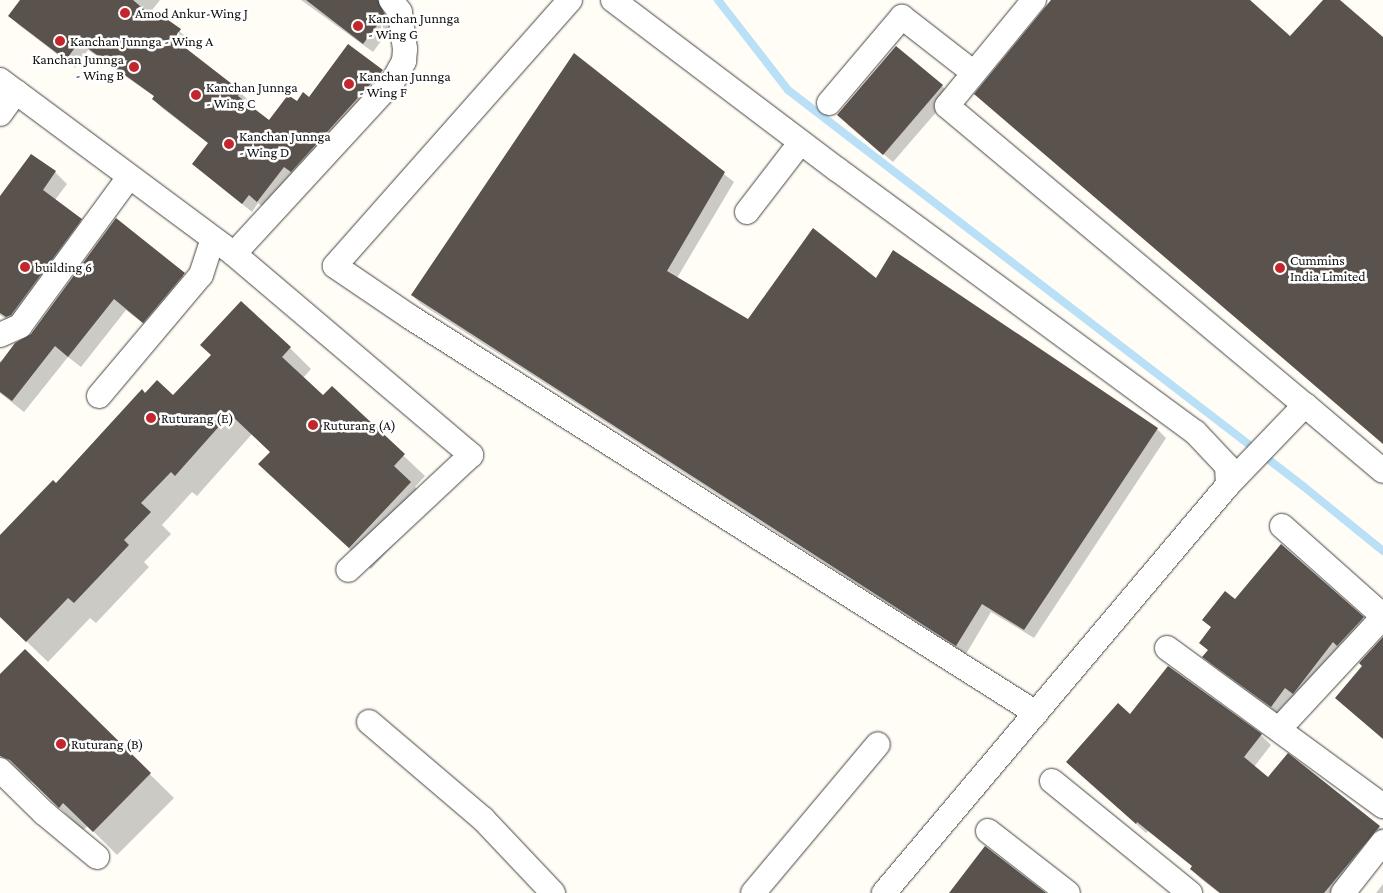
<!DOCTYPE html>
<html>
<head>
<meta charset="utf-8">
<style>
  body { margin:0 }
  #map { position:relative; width:1383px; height:893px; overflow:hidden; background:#fffdf5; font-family:"Crimson Pro",serif }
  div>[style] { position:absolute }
  .shadow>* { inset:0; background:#0003 }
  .stream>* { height:8px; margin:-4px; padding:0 4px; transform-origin:4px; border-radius:4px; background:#b9e0f7 }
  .building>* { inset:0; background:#5a524d }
  .roads { filter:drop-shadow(0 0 1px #444) drop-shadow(0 0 1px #444) }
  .minor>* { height:24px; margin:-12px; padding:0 12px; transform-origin:12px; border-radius:12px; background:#fff }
  .dots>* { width:14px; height:14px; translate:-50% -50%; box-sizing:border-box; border:2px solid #fff; border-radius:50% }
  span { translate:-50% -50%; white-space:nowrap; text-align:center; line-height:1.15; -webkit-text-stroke:5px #fff; paint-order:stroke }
  .poi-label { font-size:14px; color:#111 }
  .left { translate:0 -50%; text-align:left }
  .right { translate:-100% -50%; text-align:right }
</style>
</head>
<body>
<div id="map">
  <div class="shadow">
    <i style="clip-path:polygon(22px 0,160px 0,152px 10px,189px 39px,183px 48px,240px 92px,249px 101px,247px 105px,269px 122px,297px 103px,309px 98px,349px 46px,391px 80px,267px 210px,258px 203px,252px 212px,193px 164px,209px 144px,162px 108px,153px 99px,155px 97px,88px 50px,75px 68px,19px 25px,10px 16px)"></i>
    <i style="clip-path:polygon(301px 0,378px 0,386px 8px,388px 18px,393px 25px,373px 52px)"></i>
    <i style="clip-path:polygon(574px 55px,734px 182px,677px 278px,748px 321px,876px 279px,1157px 429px,1166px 438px,1034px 638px,991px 612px,966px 654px,421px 304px,412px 295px)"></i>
    <i style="clip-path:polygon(942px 86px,951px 95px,893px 162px,847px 124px)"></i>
    <i style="clip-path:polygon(55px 172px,67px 184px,55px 200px,92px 231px,18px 328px,0 315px,0 198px)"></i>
    <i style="clip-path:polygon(116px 220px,195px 286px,155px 333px,126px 310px,81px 367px,68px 357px,24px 412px,0 393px,0 361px,2px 362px,32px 335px)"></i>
    <i style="clip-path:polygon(290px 348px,311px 369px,303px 378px,323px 397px,332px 388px,425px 476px,415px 487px,431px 504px,371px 569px,281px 485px,271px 452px,252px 434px,197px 496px,192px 492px,162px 525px,171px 534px,144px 562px,149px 567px,96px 623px,90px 618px,48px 662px,0 616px,0 537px,57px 485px,145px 394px,174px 397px)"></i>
    <i style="clip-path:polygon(1281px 546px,1372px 627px,1280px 715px,1213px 666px,1204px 657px,1209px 651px,1200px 643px,1212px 628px,1204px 620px,1235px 601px)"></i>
    <i style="clip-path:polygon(25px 651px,174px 798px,117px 855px,88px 826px,83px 830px,78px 826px,35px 783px,25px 780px,0 755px,0 676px)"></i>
    <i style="clip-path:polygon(1130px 716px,1261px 735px,1271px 745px,1254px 767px,1268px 779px,1379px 827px,1383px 831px,1343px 893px,1219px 893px,1201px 879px,1191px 869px,1193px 867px,1148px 831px,1146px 833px,1068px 762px)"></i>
    <i style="clip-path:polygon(1383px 884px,1383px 893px,1376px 893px)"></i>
  </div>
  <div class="stream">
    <i style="left:718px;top:0;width:114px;rotate:52.1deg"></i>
    <i style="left:788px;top:90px;width:650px;rotate:37.56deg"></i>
    <i style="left:1303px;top:486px;width:103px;rotate:39.1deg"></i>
  </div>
  <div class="building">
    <i style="clip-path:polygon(20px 0,133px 0,154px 18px,158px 13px,181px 29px,174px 39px,241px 91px,238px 96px,269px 120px,288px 95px,297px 101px,303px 92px,309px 97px,348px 44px,383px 70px,291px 172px,284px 167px,257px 202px,249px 195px,242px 204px,192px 164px,208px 143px,152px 99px,154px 96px,79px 42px,66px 60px,8px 16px)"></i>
    <i style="clip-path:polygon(306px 0,378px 0,385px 15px,363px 44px)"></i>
    <i style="clip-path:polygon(1051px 0,1250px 0,1290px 36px,1323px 0,1340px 0,1383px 37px,1383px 444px,974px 94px)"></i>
    <i style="clip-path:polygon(896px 46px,943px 85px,883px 155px,837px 115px)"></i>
    <i style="clip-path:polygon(574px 53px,725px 172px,667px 271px,748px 319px,813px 228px,876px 278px,893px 250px,1158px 428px,1024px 630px,982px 604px,956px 646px,411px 295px)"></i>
    <i style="clip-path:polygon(31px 154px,56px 171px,43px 190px,82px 219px,11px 315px,6px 317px,0 313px,0 196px)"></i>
    <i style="clip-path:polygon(116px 218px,185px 273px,143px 323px,114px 299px,68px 357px,55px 346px,12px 401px,0 392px,0 363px,15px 343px,31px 334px)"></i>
    <i style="clip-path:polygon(241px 301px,291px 347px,282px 357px,323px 395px,332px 386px,405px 454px,394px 466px,411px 482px,349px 548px,258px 464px,270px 452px,230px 414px,175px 476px,171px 472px,141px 503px,151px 512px,124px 540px,129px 545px,74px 603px,68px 598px,26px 642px,0 617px,0 535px,53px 480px,56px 483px,142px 389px,145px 393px,157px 380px,173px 395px,211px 355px,200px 345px)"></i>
    <i style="clip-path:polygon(1281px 544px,1364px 617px,1337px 646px,1333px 642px,1293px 694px,1285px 688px,1271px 707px,1202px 657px,1208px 650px,1199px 643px,1211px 627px,1202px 620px,1225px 591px,1235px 599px)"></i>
    <i style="clip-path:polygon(1383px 637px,1383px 739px,1335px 698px,1362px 666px,1359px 663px)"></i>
    <i style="clip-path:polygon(25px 649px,151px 773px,93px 832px,63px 803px,59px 808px,10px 760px,0 756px,0 674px)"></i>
    <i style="clip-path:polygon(1168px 666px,1262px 734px,1244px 757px,1268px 777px,1288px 753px,1380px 826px,1324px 893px,1220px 893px,1190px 869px,1192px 866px,1137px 822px,1136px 824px,1066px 762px,1118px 703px,1130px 714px)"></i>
    <i style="clip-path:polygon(985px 846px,1046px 893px,949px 893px)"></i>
  </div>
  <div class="roads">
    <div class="minor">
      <i style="left:570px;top:0;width:355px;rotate:131.5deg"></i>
      <i style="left:335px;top:266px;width:91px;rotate:34.2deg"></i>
      <i style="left:410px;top:317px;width:741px;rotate:32.32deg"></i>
      <i style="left:613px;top:0;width:282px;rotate:37.1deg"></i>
      <i style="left:838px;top:170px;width:443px;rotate:36.3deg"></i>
      <i style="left:1195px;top:432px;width:47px;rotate:46.7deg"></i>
      <i style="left:1227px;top:466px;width:19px;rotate:87deg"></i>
      <i style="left:1228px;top:485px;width:534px;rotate:130.14deg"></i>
      <i style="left:1034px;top:0;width:137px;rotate:129.4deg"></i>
      <i style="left:947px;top:106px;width:466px;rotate:39.9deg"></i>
      <i style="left:0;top:80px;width:20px;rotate:37deg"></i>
      <i style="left:16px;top:92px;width:27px;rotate:126deg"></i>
      <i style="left:16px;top:92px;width:272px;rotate:36.6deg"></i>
      <i style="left:234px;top:254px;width:311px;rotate:40.3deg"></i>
      <i style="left:471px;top:455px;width:168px;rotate:136.9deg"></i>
      <i style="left:829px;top:103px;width:113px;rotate:-49.7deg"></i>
      <i style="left:902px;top:17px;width:91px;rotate:37.9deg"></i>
      <i style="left:747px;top:212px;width:88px;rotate:-52.4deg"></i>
      <i style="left:234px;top:254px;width:235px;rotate:-47.4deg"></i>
      <i style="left:393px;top:81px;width:23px;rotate:-61deg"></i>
      <i style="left:404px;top:61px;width:12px;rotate:-85deg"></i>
      <i style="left:405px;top:49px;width:37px;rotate:-98deg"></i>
      <i style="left:400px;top:12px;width:15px;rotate:-127deg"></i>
      <i style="left:0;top:335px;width:22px;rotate:-24deg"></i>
      <i style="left:20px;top:326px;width:185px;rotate:-53.8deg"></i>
      <i style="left:99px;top:396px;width:158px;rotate:-49.9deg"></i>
      <i style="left:201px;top:275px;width:38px;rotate:-72deg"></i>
      <i style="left:1228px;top:485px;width:111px;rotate:-46.1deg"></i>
      <i style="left:1305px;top:405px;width:102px;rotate:40.2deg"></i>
      <i style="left:1282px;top:526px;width:135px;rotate:41.7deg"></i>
      <i style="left:1167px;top:648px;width:268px;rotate:36.2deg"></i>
      <i style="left:369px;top:722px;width:150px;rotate:40.4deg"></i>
      <i style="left:483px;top:819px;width:102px;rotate:46.6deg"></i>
      <i style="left:1279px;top:729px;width:153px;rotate:-47.1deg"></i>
      <i style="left:0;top:770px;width:62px;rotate:44.3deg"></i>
      <i style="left:44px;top:813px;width:69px;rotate:39.7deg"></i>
      <i style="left:1052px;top:781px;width:178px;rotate:39.1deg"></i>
      <i style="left:988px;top:831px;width:101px;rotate:37.8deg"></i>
      <i style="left:753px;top:893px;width:194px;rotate:-50deg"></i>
      <i style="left:1343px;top:893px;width:65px;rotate:-51.9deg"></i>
    </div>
  </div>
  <div class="dots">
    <i style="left:125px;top:13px;background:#c4262e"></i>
    <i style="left:358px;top:26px;background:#c4262e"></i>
    <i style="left:60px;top:41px;background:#c4262e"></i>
    <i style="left:134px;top:67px;background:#c4262e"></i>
    <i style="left:349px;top:84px;background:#c4262e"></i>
    <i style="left:196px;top:95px;background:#c4262e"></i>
    <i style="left:229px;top:144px;background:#c4262e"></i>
    <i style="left:25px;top:267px;background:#c4262e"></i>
    <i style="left:1280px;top:268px;background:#c4262e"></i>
    <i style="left:151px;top:418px;background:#c4262e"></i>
    <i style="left:313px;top:425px;background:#c4262e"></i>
    <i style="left:61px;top:744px;background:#c4262e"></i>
  </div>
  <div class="poi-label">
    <span class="left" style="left:135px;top:13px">Amod Ankur-Wing J</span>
    <span class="left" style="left:368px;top:26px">Kanchan Junnga<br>- Wing G</span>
    <span class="left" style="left:70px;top:41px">Kanchan Junnga - Wing A</span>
    <span class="right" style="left:124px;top:67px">Kanchan Junnga<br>- Wing B</span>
    <span class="left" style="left:359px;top:84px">Kanchan Junnga<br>- Wing F</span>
    <span class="left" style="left:206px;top:95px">Kanchan Junnga<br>- Wing C</span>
    <span class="left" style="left:239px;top:144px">Kanchan Junnga<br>- Wing D</span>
    <span class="left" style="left:1290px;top:268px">Cummins<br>India Limited</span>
    <span class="left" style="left:35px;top:267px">building 6</span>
    <span class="left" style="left:161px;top:418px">Ruturang (E)</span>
    <span class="left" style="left:323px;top:425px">Ruturang (A)</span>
    <span class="left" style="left:71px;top:744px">Ruturang (B)</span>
  </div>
</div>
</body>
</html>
